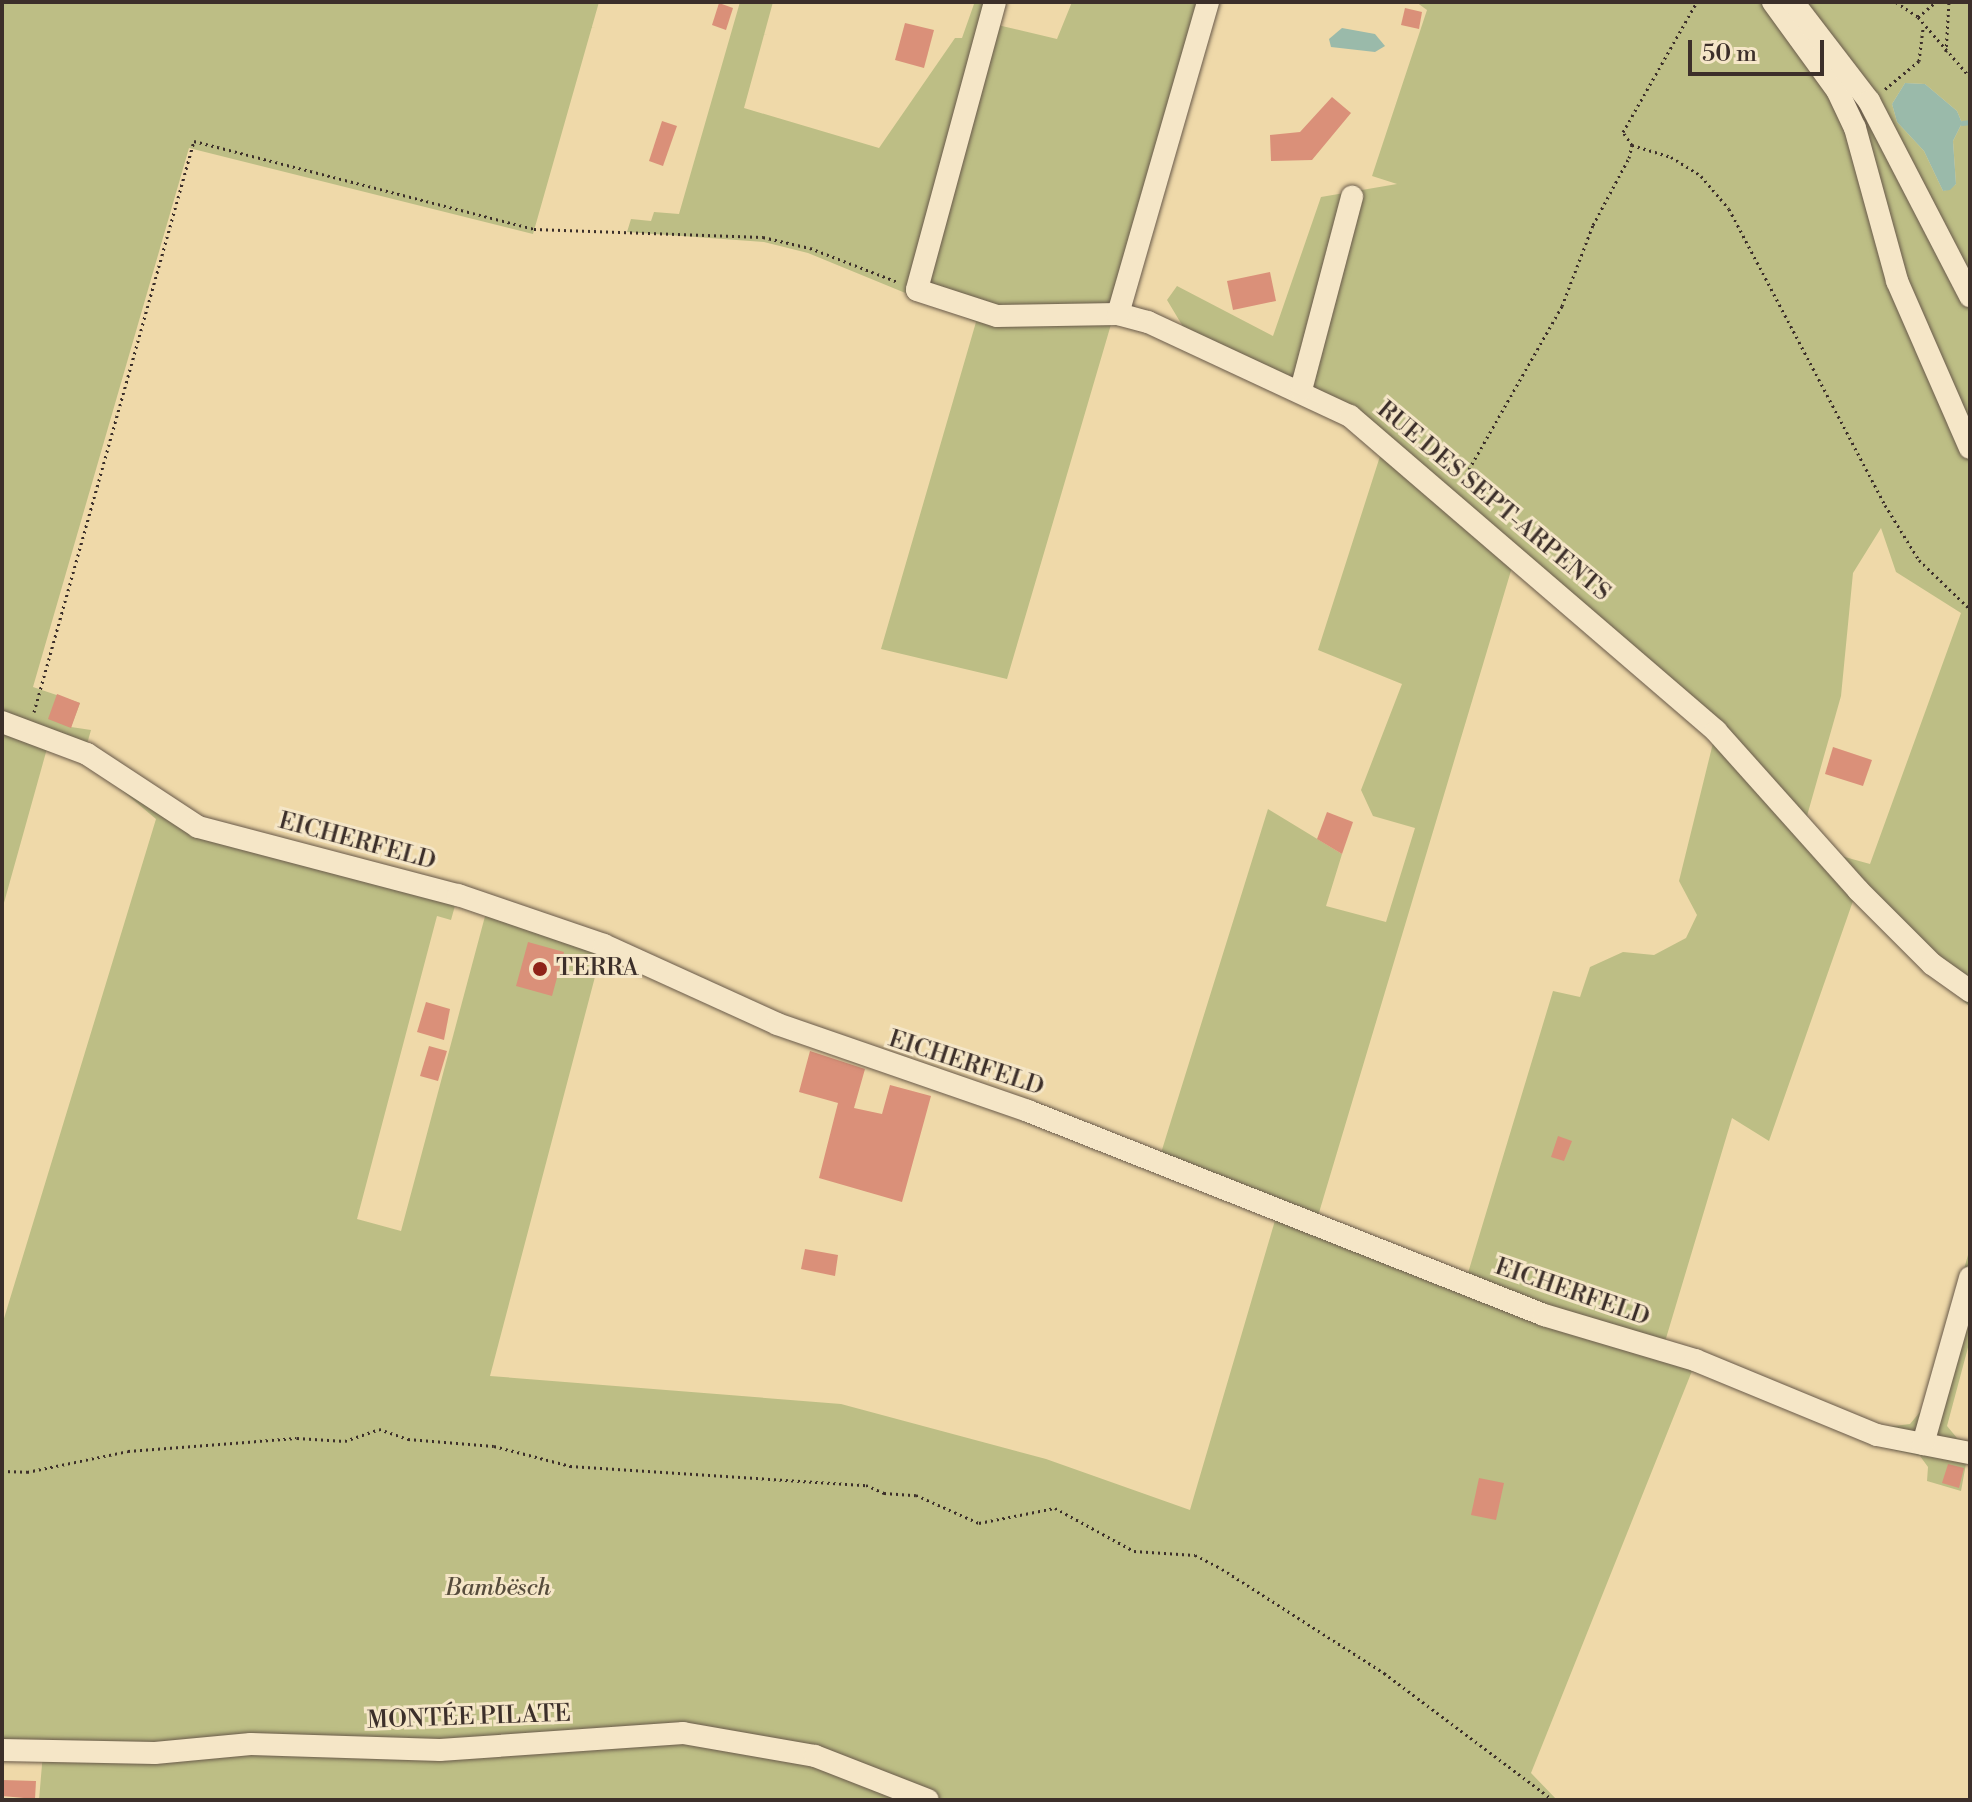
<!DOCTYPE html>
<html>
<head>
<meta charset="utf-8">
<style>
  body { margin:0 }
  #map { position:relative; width:1972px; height:1802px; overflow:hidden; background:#efd9a9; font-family:"Libre Bodoni",serif }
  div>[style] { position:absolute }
  .green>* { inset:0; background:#bdbe85 }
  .water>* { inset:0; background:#9abaaa }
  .stream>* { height:5px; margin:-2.5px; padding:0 2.5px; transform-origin:2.5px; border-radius:2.5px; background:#9abaaa }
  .building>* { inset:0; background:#da9079 }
  .path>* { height:3px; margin-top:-1.5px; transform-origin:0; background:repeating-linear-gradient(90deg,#3c2f2a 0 2px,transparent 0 6px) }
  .roads { filter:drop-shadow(0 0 2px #695a4a) drop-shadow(0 0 2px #695a4a) }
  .minor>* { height:22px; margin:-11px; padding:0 11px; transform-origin:11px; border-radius:11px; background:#f5e6c7 }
  .dots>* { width:22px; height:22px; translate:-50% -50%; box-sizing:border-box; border:4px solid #f5e6c7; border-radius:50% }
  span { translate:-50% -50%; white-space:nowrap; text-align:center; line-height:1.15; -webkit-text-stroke:6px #f5e6c7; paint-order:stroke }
  .street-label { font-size:24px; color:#3c2f2a }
  .poi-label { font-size:24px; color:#3c2f2a }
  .left { translate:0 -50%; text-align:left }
  .park-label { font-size:24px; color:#564c3c; font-style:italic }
  .frame { position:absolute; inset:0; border:4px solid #3c2f2a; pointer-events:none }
  .scale { position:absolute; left:1688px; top:40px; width:136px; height:36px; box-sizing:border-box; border:4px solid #3c2f2a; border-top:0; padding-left:10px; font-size:24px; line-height:28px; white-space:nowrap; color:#3c2f2a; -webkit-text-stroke:6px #f5e6c7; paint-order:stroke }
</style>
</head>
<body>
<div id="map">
  <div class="green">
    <i style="clip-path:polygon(evenodd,2px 2px,599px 2px,533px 234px,189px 148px,33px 687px,80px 703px,71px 727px,91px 730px,87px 744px,202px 818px,471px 890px,606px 936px,788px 1019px,1161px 1153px,1268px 809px,1342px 854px,1326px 906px,1386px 922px,1415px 828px,1373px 816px,1361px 790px,1402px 684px,1318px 650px,1382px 450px,1347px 423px,1299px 397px,1145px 329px,1112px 321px,1007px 679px,881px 649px,976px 322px,808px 253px,764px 242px,627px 232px,631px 219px,651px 221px,654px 212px,679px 214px,740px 2px,773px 2px,744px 108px,879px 148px,955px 38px,962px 38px,974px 4px,969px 2px,995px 2px,989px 23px,1057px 39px,1072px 2px,1208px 2px,1120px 306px,1188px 335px,1167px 300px,1177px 286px,1273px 336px,1321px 197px,1397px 184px,1372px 176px,1427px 10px,1416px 2px,1970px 2px,1970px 1007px,1853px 901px,1769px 1141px,1732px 1118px,1664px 1345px,1737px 1366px,1878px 1428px,1910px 1424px,1925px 1406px,1970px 1248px,1970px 1340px,1947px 1426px,1957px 1438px,1970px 1442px,1961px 1491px,1927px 1481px,1928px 1467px,1920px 1456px,1885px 1448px,1692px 1371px,1531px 1773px,1557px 1800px,39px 1800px,43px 1753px,2px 1750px,2px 1325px,156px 819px,105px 776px,48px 745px,2px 910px,2px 731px,21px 737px,25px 721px,2px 713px,2px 2px,1905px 83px,1925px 84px,1957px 111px,1962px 123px,1953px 141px,1956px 184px,1950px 189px,1943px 191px,1924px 151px,1897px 122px,1892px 104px,1905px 83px,2px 2px,1881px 528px,1896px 572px,1961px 613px,1870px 864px,1823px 851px,1803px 830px,1841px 696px,1853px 573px,1881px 528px,2px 2px,1513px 564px,1714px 739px,1679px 881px,1697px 915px,1686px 938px,1654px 955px,1623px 952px,1590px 967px,1580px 997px,1553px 991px,1468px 1273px,1318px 1216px,1513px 564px,2px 2px,458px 895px,488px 905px,401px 1231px,357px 1219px,437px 916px,451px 920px,458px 895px,2px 2px,601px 954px,774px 1033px,778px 1024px,1024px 1110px,1023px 1117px,1276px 1217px,1190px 1510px,1046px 1459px,841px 1404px,490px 1376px,601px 954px)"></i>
  </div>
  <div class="water">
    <i style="clip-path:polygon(1342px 28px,1375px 34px,1385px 46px,1375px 52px,1331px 47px,1329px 39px)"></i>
    <i style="clip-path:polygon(1905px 83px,1925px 84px,1957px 111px,1962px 123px,1953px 141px,1956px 184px,1950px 190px,1943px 191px,1924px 151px,1897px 122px,1892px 104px)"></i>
  </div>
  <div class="stream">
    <i style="left:1962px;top:123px;width:8px;rotate:-7deg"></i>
  </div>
  <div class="building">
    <i style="clip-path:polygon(719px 3px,733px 8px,726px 30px,712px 25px)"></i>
    <i style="clip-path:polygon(1405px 8px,1422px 12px,1419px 29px,1401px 25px)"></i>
    <i style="clip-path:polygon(905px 23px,934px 30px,924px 68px,895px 60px)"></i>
    <i style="clip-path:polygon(1332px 97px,1351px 113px,1312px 160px,1271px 161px,1270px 135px,1300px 132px)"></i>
    <i style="clip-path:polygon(662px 121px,677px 126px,663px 166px,649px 161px)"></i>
    <i style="clip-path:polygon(1270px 272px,1276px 301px,1233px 310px,1227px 281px)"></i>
    <i style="clip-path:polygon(57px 694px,80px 703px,71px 728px,48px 719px)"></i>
    <i style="clip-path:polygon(1833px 747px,1872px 760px,1863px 786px,1825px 774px)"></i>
    <i style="clip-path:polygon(1327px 812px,1353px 822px,1342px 854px,1317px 839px)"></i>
    <i style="clip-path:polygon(528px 942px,564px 952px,552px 996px,516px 986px)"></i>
    <i style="clip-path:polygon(426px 1002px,450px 1009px,444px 1040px,417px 1032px)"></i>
    <i style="clip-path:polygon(429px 1046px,447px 1051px,438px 1081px,420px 1076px)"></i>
    <i style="clip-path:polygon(810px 1051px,865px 1069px,854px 1108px,882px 1114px,890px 1085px,931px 1096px,902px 1202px,819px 1178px,838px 1103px,799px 1092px)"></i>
    <i style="clip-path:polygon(1558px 1136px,1572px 1141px,1564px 1161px,1551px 1157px)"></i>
    <i style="clip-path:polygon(805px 1249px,838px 1255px,835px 1276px,801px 1269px)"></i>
    <i style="clip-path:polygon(1948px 1464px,1964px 1468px,1959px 1488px,1942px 1483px)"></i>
    <i style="clip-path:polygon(1479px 1478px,1504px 1483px,1496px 1520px,1471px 1515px)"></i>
    <i style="clip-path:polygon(2px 1780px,36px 1781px,35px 1799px,2px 1796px)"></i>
  </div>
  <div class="path">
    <i style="left:1896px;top:2px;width:27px;rotate:34deg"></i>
    <i style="left:1918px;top:17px;width:79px;rotate:49.1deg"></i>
    <i style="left:1918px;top:17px;width:23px;rotate:-40deg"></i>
    <i style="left:1946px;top:52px;width:50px;rotate:-86.6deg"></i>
    <i style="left:1885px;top:89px;width:44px;rotate:-39.5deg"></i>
    <i style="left:1919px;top:61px;width:32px;rotate:-83deg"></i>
    <i style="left:1632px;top:145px;width:41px;rotate:17.1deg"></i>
    <i style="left:1671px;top:157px;width:36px;rotate:32deg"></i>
    <i style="left:1701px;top:176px;width:43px;rotate:49.7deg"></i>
    <i style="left:1729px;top:209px;width:335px;rotate:62.2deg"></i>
    <i style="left:1885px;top:505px;width:65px;rotate:58.3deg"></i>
    <i style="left:1919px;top:560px;width:71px;rotate:43.9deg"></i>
    <i style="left:1460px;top:485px;width:206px;rotate:-60.3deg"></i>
    <i style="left:1562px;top:306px;width:87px;rotate:-69.1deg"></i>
    <i style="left:1593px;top:225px;width:76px;rotate:-61.8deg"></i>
    <i style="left:1629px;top:158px;width:13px;rotate:-77deg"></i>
    <i style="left:1632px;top:145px;width:16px;rotate:-125deg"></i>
    <i style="left:1623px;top:132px;width:150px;rotate:-60.4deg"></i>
    <i style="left:34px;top:712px;width:593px;rotate:-74.35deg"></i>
    <i style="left:194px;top:141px;width:351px;rotate:14.5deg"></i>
    <i style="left:534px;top:229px;width:229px;rotate:2deg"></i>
    <i style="left:763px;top:237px;width:48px;rotate:13.2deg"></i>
    <i style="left:810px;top:248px;width:94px;rotate:21.1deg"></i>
    <i style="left:2px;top:1471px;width:25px;rotate:2deg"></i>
    <i style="left:27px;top:1472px;width:103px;rotate:-11.7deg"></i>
    <i style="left:128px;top:1451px;width:169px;rotate:-4.4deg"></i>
    <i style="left:297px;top:1438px;width:48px;rotate:3.6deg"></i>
    <i style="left:345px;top:1441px;width:36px;rotate:-19deg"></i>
    <i style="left:379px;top:1429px;width:31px;rotate:19deg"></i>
    <i style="left:408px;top:1439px;width:86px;rotate:4.7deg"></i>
    <i style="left:494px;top:1446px;width:79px;rotate:14.7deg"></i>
    <i style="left:570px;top:1466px;width:297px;rotate:3.7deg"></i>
    <i style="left:866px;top:1485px;width:20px;rotate:24deg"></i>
    <i style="left:884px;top:1493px;width:32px;rotate:4deg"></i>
    <i style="left:916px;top:1495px;width:69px;rotate:24deg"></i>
    <i style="left:979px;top:1523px;width:77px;rotate:-11.2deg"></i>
    <i style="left:1055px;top:1508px;width:90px;rotate:28.6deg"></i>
    <i style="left:1134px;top:1551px;width:61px;rotate:3.8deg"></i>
    <i style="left:1195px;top:1555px;width:30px;rotate:27deg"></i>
    <i style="left:1222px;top:1569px;width:193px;rotate:32.7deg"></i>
    <i style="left:1384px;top:1673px;width:211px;rotate:36.9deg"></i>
  </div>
  <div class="roads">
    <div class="minor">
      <i style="left:995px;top:2px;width:298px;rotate:105.2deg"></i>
      <i style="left:917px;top:290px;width:84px;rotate:18deg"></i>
      <i style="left:997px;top:316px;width:121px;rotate:-0.9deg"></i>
      <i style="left:1118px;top:314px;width:31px;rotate:15deg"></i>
      <i style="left:1148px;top:322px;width:223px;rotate:25deg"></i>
      <i style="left:1350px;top:416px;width:483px;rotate:40.7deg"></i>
      <i style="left:1716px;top:731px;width:213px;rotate:48.2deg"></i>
      <i style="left:1858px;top:890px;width:105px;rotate:45deg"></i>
      <i style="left:1932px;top:964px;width:47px;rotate:35.4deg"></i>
      <i style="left:1773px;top:2px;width:109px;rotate:54deg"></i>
      <i style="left:1837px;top:90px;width:42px;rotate:64.7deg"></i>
      <i style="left:1855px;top:128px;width:159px;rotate:74.6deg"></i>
      <i style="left:1897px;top:281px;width:182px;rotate:66.4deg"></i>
      <i style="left:1793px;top:2px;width:125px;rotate:52.5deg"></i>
      <i style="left:1869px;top:101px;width:220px;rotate:62.6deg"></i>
      <i style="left:1118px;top:314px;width:325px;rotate:-73.9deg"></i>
      <i style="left:1301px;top:390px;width:200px;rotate:-75.2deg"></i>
      <i style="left:2px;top:722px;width:91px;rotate:20.6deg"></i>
      <i style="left:87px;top:754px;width:133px;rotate:33.3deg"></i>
      <i style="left:198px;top:827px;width:269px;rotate:14.7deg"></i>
      <i style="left:458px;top:895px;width:154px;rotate:18.9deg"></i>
      <i style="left:604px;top:945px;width:190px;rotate:24.5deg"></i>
      <i style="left:777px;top:1024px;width:266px;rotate:19.1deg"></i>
      <i style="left:1028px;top:1111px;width:555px;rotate:21.57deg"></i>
      <i style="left:1544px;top:1315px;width:158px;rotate:16.6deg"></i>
      <i style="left:1695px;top:1360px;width:197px;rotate:22.4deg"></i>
      <i style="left:1877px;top:1435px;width:95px;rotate:11deg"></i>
      <i style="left:1923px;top:1444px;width:173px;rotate:-74.2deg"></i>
      <i style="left:2px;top:1750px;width:153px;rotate:1.1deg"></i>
      <i style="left:155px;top:1753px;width:96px;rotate:-5.4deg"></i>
      <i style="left:251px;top:1744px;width:189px;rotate:1.8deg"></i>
      <i style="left:440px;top:1750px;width:244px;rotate:-4deg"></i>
      <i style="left:683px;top:1733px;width:134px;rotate:9.9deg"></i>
      <i style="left:815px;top:1756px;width:121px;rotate:21.3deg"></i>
    </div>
  </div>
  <div class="dots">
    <i style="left:540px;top:969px;background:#8f2418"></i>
  </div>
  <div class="street-label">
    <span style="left:1493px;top:502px;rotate:40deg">RUE DES SEPT-ARPENTS</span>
    <span style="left:357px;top:842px;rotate:15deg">EICHERFELD</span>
    <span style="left:966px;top:1064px;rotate:18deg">EICHERFELD</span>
    <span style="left:1572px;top:1293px;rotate:19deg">EICHERFELD</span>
    <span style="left:469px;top:1718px;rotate:-2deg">MONTÉE PILATE</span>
  </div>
  <div class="poi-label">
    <span class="left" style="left:556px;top:969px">TERRA</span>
  </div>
  <div class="park-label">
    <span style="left:498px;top:1589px">Bambësch</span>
  </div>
  <div class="frame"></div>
  <div class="scale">50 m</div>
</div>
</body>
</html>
